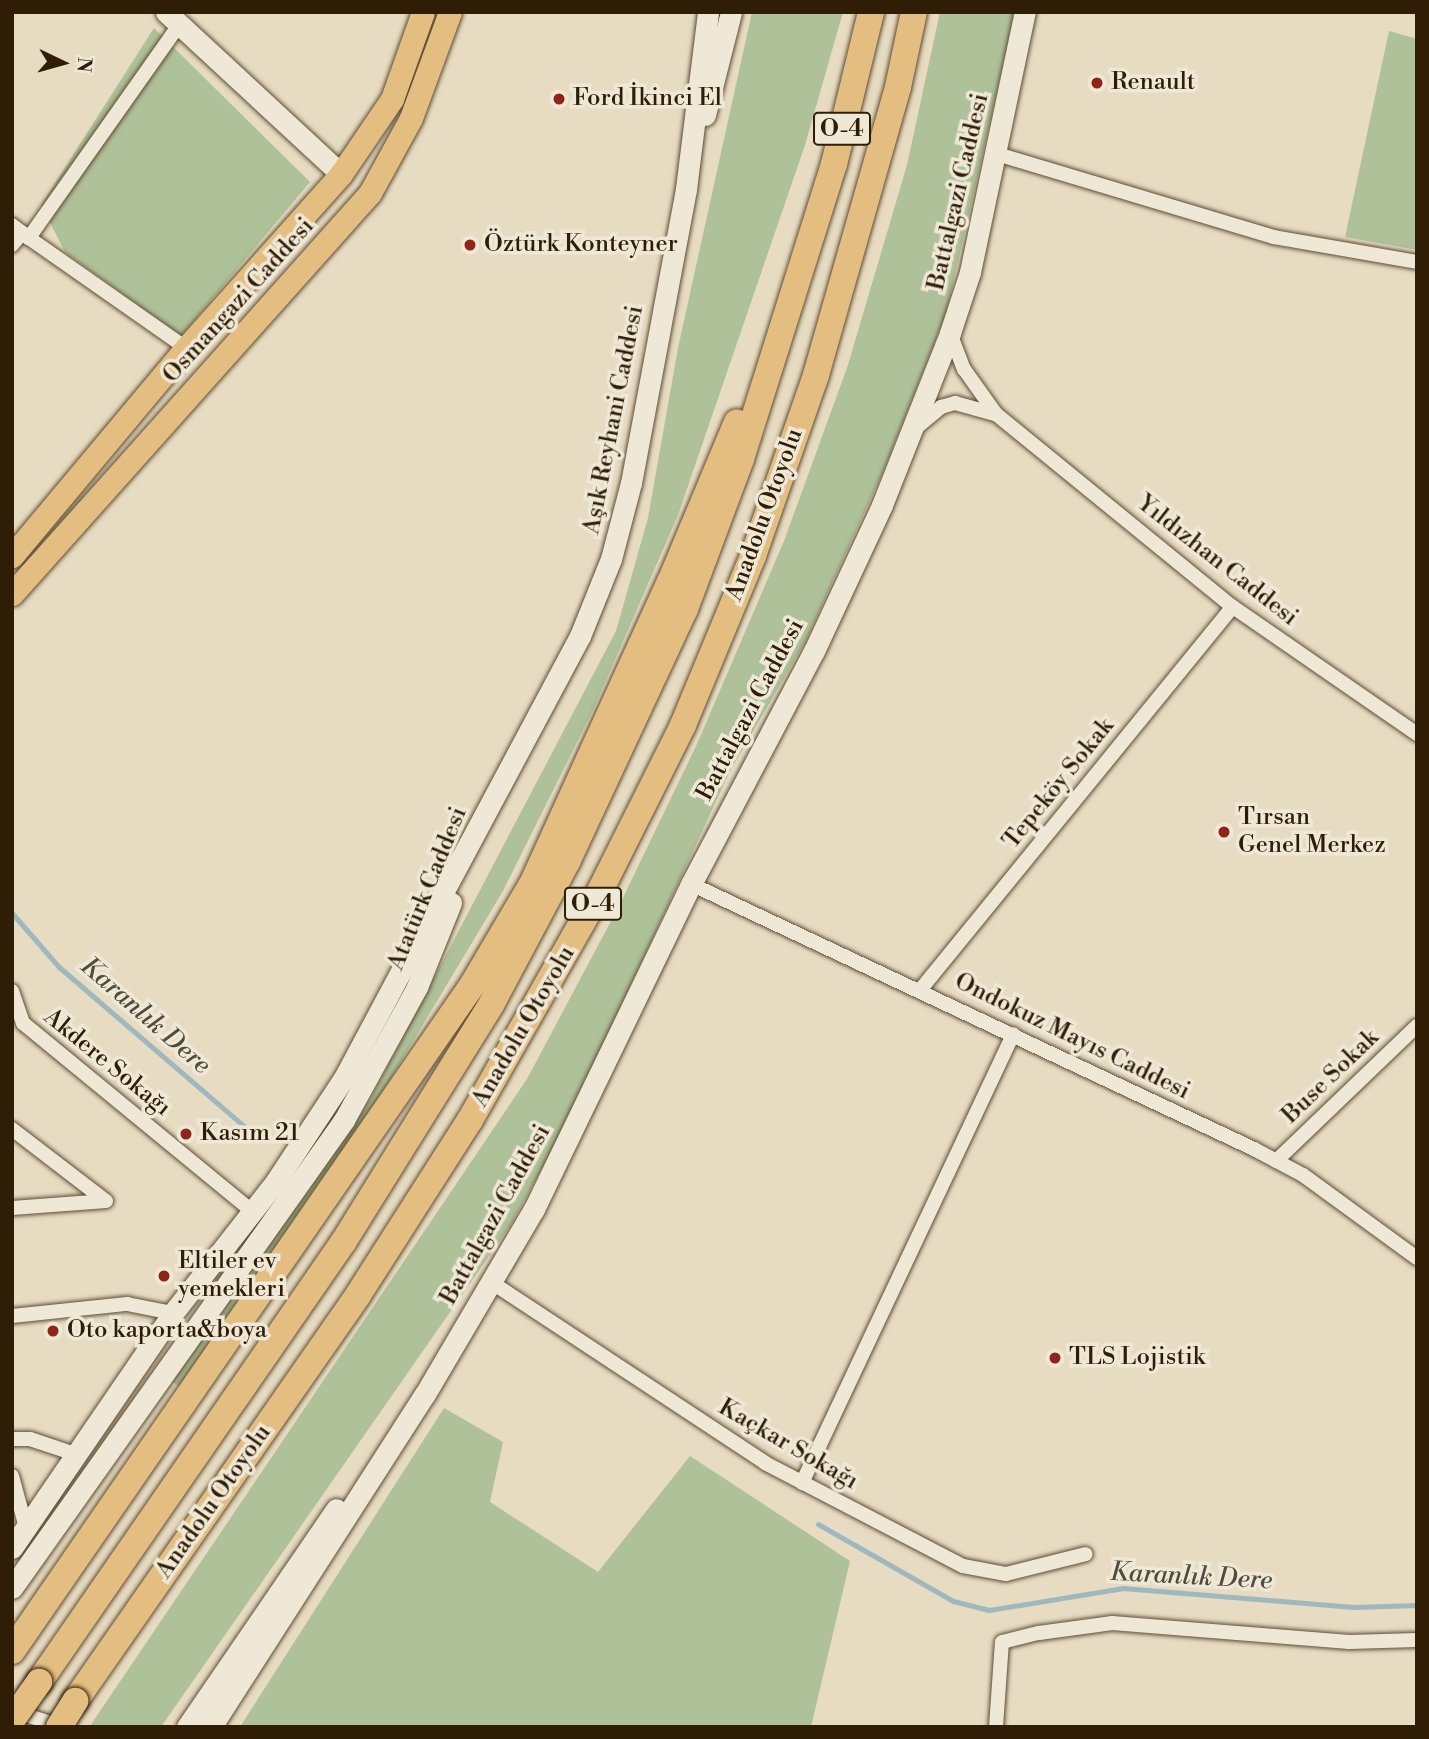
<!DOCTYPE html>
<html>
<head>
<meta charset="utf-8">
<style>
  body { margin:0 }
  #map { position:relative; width:1429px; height:1739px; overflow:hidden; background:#e7dbc2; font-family:"Libre Bodoni",serif }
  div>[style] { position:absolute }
  .green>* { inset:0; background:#afc198 }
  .stream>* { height:5px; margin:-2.5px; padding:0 2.5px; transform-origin:2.5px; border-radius:2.5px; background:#9db8bf }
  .roads { filter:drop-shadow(0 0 2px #5d4d34) drop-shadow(0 0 2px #5d4d34) }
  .street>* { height:14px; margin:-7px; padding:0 7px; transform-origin:7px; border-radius:7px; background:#efe8d7 }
  .secondary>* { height:21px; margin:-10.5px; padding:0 10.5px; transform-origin:10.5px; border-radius:10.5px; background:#efe8d7 }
  .primary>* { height:23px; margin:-11.5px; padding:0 11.5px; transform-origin:11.5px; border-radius:11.5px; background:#e4be81 }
  .highway>* { height:26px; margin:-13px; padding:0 13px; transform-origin:13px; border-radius:13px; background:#e4be81 }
  .bridges { filter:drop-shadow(0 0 2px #2f1e05) drop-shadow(0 0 2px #2f1e05) }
  .highway-bridge>* { height:26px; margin:-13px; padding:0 13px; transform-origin:13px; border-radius:13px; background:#e4be81 }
  .dots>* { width:19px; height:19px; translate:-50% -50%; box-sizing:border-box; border:4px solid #efe8d7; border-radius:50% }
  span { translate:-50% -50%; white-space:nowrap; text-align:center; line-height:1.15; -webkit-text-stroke:7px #efe8d7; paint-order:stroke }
  .shield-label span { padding:2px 5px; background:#efe8d7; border:2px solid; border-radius:5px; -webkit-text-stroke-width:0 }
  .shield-label { font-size:23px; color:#2f1e05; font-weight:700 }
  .poi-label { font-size:24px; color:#2f1e05 }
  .left { translate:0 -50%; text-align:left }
  .street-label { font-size:24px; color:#2f1e05 }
  .water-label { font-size:26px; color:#504c3d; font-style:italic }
  .frame { position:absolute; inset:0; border:14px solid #2f1e05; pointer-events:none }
  .north { position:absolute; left:28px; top:28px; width:70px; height:70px; -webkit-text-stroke:5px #efe8d7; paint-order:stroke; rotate:95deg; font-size:19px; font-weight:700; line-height:28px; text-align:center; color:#2f1e05 }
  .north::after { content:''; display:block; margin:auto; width:24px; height:32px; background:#2f1e05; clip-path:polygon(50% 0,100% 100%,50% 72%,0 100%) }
</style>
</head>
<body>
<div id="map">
  <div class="green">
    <i style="clip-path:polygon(752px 12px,843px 12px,805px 145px,678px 515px,593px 710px,503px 891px,376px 1103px,179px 1386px,168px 1379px,371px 1098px,616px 631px,648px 518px,678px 348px)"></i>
    <i style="clip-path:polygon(940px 12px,1015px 12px,946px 314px,883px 472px,805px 642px,730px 771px,569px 1119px,510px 1226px,161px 1727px,90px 1726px,527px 1079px,619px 906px,697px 744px,784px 541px,848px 365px,907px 165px)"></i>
    <i style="clip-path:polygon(154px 28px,310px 182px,181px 336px,65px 252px,41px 205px)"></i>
    <i style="clip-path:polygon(1389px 31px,1417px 39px,1417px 250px,1345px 237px)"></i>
    <i style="clip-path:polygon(444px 1408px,503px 1442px,490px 1502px,598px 1572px,690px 1456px,850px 1561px,811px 1727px,240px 1727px)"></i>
  </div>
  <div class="stream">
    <i style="left:12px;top:913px;width:72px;rotate:49deg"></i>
    <i style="left:59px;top:967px;width:265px;rotate:40.7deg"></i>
    <i style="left:818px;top:1524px;width:155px;rotate:29.7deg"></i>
    <i style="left:953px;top:1601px;width:37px;rotate:14deg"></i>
    <i style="left:989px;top:1610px;width:136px;rotate:-9.3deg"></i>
    <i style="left:1123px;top:1588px;width:231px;rotate:4.7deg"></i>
    <i style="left:1353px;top:1607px;width:64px;rotate:-1.8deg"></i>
  </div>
  <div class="roads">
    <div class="street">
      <i style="left:179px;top:25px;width:261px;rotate:125.2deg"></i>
      <i style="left:29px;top:238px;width:192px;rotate:35deg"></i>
      <i style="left:997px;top:154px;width:289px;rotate:16.7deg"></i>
      <i style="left:1274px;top:237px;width:145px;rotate:9.9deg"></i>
      <i style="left:12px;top:225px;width:21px;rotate:37deg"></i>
      <i style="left:12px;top:245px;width:16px;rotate:-50deg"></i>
      <i style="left:950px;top:333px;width:39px;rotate:69deg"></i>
      <i style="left:964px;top:369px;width:55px;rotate:54.6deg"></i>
      <i style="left:996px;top:414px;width:306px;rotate:39.2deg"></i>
      <i style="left:1233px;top:607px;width:224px;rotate:34.6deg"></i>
      <i style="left:916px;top:428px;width:33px;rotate:-40deg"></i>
      <i style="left:941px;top:407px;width:15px;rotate:-16deg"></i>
      <i style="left:955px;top:403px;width:41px;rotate:15.4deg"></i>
      <i style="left:691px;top:884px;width:622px;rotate:25.21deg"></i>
      <i style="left:1254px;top:1149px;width:55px;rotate:28deg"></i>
      <i style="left:1303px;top:1175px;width:141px;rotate:36.1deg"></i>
      <i style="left:921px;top:989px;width:493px;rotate:-50.8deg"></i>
      <i style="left:12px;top:991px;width:34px;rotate:71deg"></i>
      <i style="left:23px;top:1023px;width:298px;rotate:39.4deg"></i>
      <i style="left:12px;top:1129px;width:118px;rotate:37.5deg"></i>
      <i style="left:106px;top:1201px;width:94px;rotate:175.7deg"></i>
      <i style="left:1276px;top:1161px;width:195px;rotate:-43.8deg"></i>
      <i style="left:491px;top:1282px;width:328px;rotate:33.4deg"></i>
      <i style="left:765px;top:1463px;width:223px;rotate:27.5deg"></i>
      <i style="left:963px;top:1566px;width:44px;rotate:10.5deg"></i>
      <i style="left:1006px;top:1574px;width:82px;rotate:-14deg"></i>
      <i style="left:12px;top:1316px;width:116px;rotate:-6deg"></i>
      <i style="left:127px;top:1304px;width:47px;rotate:11.1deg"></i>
      <i style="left:12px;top:1439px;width:18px"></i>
      <i style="left:30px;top:1439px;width:47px;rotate:18.4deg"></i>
      <i style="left:12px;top:1476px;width:54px;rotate:74.9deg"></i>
      <i style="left:802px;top:1483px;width:496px;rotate:-64.8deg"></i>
      <i style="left:14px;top:1711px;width:52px;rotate:18.1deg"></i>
      <i style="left:996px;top:1727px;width:85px;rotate:-86deg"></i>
      <i style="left:1002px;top:1642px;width:38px;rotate:-14deg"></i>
      <i style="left:1039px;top:1633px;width:74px;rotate:-7.8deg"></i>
      <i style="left:1112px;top:1623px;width:238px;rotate:4.6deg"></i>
      <i style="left:1349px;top:1642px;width:68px;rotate:-1.7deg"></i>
    </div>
    <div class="secondary">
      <i style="left:166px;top:12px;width:238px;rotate:42.8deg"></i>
      <i style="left:705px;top:115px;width:106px;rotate:-75.8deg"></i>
      <i style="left:12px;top:1548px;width:285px;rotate:-55.6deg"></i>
      <i style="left:173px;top:1313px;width:167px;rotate:-52deg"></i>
      <i style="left:276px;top:1181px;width:123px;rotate:-56.6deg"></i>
      <i style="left:344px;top:1078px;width:501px;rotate:-61.9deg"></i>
      <i style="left:580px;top:636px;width:83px;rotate:-68.1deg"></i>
      <i style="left:611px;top:559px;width:79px;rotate:-75.3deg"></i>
      <i style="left:631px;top:483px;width:299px;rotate:-79.4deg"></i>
      <i style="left:686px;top:189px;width:178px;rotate:-82.9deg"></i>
      <i style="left:12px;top:1588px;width:574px;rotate:-54.65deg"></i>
      <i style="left:344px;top:1120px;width:152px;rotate:-61.2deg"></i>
      <i style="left:417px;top:987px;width:91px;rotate:-68deg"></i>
      <i style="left:187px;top:1727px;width:264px;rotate:-55.6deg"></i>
      <i style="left:211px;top:1727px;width:396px;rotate:-57.3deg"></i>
      <i style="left:425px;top:1394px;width:215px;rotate:-59.5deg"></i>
      <i style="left:534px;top:1209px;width:361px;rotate:-64.2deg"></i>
      <i style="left:691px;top:884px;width:263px;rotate:-62.2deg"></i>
      <i style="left:814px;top:651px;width:161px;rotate:-65deg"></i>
      <i style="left:882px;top:505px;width:185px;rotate:-68.4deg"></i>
      <i style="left:950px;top:333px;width:64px;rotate:-71.8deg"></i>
      <i style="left:970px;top:272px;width:266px;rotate:-78.1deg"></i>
    </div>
    <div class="primary">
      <i style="left:12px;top:556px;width:271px;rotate:-50.1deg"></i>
      <i style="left:186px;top:348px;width:233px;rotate:-48.3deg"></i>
      <i style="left:341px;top:174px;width:91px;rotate:-55.8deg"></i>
      <i style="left:392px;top:99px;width:92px;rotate:-70.4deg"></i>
      <i style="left:12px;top:594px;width:538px;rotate:-48.24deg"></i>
      <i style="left:370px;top:193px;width:85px;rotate:-61.3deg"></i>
      <i style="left:411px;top:118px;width:113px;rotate:-69.8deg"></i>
    </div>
    <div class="highway">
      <i style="left:12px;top:1651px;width:811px;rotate:-55.35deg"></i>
      <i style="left:473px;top:984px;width:118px;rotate:-59.5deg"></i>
      <i style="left:533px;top:882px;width:330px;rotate:-65.5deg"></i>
      <i style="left:670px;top:582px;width:173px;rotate:-67.3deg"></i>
      <i style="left:39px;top:1682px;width:536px;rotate:-55.33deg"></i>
      <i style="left:344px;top:1241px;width:280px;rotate:-58.1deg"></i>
      <i style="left:492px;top:1003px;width:160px;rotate:-62deg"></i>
      <i style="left:567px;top:862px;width:279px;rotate:-65deg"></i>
      <i style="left:685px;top:609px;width:160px;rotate:-69.5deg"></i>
      <i style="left:741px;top:459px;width:309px;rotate:-72.5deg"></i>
      <i style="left:834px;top:164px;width:156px;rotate:-76.3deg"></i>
      <i style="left:75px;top:1701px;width:495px;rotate:-55.1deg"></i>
      <i style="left:358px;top:1295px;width:208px;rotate:-57.4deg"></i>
      <i style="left:470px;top:1120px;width:259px;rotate:-60.4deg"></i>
      <i style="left:598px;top:895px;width:190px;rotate:-63.4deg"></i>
      <i style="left:683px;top:725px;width:183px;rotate:-67.5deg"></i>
      <i style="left:753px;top:556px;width:192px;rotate:-70.8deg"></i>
      <i style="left:816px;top:375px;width:299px;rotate:-74.1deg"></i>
      <i style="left:898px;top:87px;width:77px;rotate:-78deg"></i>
    </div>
  </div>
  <div class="bridges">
    <div class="highway-bridge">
      <i style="left:12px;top:1720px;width:47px;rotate:-54.6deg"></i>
      <i style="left:59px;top:1727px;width:31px;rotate:-58deg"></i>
    </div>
  </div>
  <div class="dots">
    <i style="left:1097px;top:83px;background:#8f2418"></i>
    <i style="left:559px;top:99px;background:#8f2418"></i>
    <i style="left:470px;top:245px;background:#8f2418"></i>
    <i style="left:1224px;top:832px;background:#8f2418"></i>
    <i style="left:186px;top:1134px;background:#8f2418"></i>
    <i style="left:164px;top:1276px;background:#8f2418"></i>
    <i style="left:53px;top:1331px;background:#8f2418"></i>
    <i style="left:1055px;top:1358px;background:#8f2418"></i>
  </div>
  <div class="shield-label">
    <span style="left:842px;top:129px">O-4</span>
    <span style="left:593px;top:904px">O-4</span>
  </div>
  <div class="poi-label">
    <span class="left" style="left:1111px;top:83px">Renault</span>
    <span class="left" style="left:573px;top:99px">Ford İkinci El</span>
    <span class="left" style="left:484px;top:245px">Öztürk Konteyner</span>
    <span class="left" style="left:1238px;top:832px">Tırsan<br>Genel Merkez</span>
    <span class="left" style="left:200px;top:1134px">Kasım 21</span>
    <span class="left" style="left:178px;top:1276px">Eltiler ev<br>yemekleri</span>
    <span class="left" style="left:67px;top:1331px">Oto kaporta&amp;boya</span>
    <span class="left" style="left:1069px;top:1358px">TLS Lojistik</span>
  </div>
  <div class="street-label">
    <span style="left:959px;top:192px;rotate:-77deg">Battalgazi Caddesi</span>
    <span style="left:239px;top:301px;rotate:-48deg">Osmangazi Caddesi</span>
    <span style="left:614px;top:420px;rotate:-79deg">Aşık Reyhani Caddesi</span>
    <span style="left:765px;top:515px;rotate:-70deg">Anadolu Otoyolu</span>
    <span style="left:1217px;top:561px;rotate:38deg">Yıldızhan Caddesi</span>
    <span style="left:751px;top:710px;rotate:-62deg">Battalgazi Caddesi</span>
    <span style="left:1059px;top:784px;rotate:-51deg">Tepeköy Sokak</span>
    <span style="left:428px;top:889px;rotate:-68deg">Atatürk Caddesi</span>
    <span style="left:524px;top:1027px;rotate:-60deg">Anadolu Otoyolu</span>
    <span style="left:1072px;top:1037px;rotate:26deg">Ondokuz Mayıs Caddesi</span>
    <span style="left:107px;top:1063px;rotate:39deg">Akdere Sokağı</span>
    <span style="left:1331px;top:1077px;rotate:-44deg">Buse Sokak</span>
    <span style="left:496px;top:1215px;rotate:-61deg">Battalgazi Caddesi</span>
    <span style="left:788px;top:1445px;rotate:30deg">Kaçkar Sokağı</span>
    <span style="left:214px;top:1502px;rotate:-55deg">Anadolu Otoyolu</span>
  </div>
  <div class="water-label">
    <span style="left:145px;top:1016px;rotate:41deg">Karanlık Dere</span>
    <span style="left:1191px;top:1577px;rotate:3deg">Karanlık Dere</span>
  </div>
  <div class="frame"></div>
  <div class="north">N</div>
</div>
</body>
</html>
